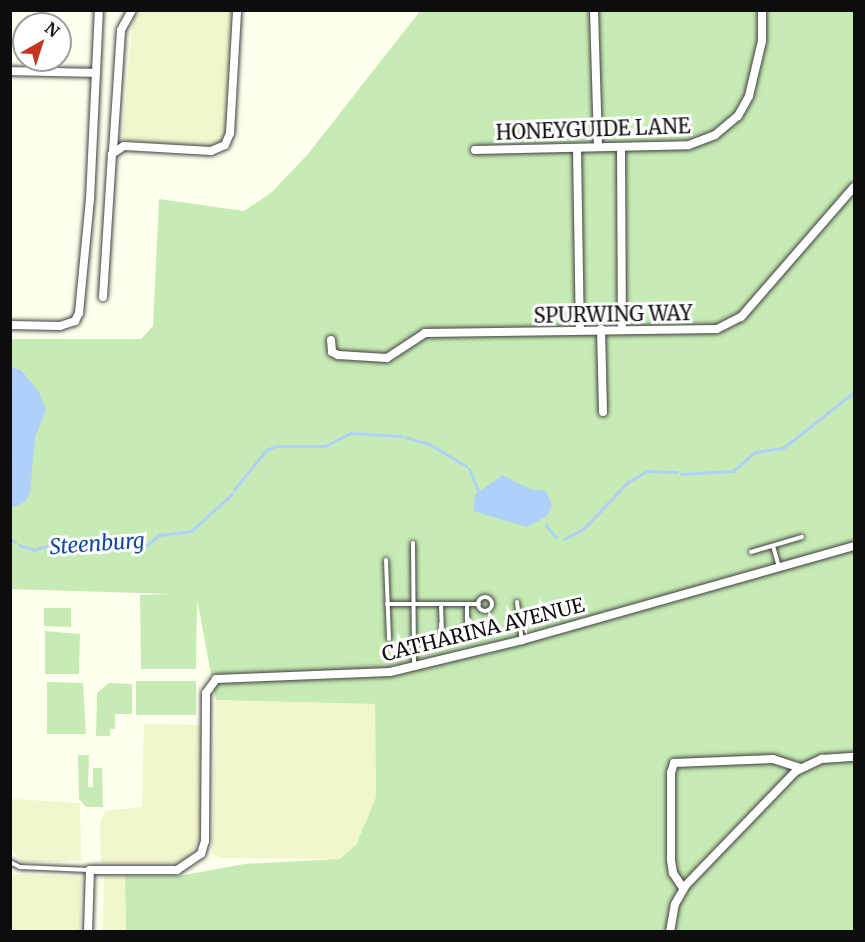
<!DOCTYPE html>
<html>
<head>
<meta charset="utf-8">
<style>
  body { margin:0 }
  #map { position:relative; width:865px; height:942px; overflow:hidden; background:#ffffed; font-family:Merriweather,serif }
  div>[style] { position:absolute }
  .farmland>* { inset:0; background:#f2f6cc }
  .green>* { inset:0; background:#c7ebb5 }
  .water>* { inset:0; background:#afd0f9 }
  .stream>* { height:3px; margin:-1.5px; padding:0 1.5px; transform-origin:1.5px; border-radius:1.5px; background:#afd0f9 }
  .roads { filter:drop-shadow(0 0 2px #404040) drop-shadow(0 0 2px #404040) }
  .service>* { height:4px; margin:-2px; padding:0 2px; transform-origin:2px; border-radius:2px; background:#fff }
  .service>.ring { margin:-2px; padding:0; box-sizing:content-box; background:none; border:4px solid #fff; border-radius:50% }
  .minor>* { height:8px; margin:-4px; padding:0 4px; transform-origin:4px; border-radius:4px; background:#fff }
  span { translate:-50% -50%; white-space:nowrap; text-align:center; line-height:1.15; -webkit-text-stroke:6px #fff; paint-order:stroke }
  .street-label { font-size:20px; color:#0d0d0d }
  .water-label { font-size:21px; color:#1049a5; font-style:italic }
  .frame { position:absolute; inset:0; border:12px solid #0d0d0d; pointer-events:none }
  .north { position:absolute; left:12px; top:12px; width:60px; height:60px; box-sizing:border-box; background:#fff; border:2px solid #9e9e9e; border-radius:50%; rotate:39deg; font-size:16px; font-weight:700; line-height:24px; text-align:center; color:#0d0d0d }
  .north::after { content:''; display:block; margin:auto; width:21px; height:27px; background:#c4341e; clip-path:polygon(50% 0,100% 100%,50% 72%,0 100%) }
</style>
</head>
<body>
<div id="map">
  <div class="farmland">
    <i style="clip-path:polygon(142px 11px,234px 11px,226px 140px,211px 148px,122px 140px,133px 19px)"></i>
    <i style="clip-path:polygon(216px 700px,375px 704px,376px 797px,356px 845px,339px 859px,220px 858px,212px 853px)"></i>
    <i style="clip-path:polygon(144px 724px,202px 725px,201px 837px,183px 863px,101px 863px,100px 824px,105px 811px,142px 807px)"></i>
    <i style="clip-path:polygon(12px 799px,80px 803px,81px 860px,23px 863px,12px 850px)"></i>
    <i style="clip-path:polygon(11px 874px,81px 877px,80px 931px,11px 931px)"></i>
    <i style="clip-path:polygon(125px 876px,126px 931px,103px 931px,104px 877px)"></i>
  </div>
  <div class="green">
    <i style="clip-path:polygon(420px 11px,854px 11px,854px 931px,126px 931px,125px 876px,179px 876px,244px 864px,339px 859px,356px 845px,376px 797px,375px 704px,216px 700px,197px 599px,196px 669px,141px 669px,140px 595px,170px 594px,11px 589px,11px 339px,141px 339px,153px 326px,159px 199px,244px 211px,272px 192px,308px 154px)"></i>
    <i style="clip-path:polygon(44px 608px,71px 608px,71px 627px,44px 626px)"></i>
    <i style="clip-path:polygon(45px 631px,80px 634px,79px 674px,45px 674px)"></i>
    <i style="clip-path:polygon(136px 681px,196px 681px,196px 715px,136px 715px)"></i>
    <i style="clip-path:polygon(47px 682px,83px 683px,86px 734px,47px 734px)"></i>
    <i style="clip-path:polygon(109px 683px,132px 684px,132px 714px,115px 714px,115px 729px,110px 729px,110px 736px,96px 736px,97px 693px)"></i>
    <i style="clip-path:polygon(78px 755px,89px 755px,88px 787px,93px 787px,93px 768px,102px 768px,103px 807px,86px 807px,79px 799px)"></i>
  </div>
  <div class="water">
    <i style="clip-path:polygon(11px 367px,21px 370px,39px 392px,46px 410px,35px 437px,30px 493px,25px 502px,11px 508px)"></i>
    <i style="clip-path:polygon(502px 475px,530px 489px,546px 491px,552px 505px,547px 516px,527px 527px,473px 511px,475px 495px)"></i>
  </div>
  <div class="stream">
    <i style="left:405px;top:437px;width:25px;rotate:16deg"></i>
    <i style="left:429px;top:444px;width:43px;rotate:30.7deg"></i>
    <i style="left:469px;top:469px;width:25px;rotate:67deg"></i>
    <i style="left:681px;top:474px;width:52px;rotate:-3.3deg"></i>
    <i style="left:733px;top:471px;width:29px;rotate:-41deg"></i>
    <i style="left:755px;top:452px;width:28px;rotate:-8deg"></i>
    <i style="left:783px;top:448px;width:90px;rotate:-38.3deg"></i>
    <i style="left:234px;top:490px;width:51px;rotate:-51.3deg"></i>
    <i style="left:266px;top:450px;width:11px;rotate:-22deg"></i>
    <i style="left:276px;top:446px;width:49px"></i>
    <i style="left:325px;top:446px;width:28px;rotate:-27deg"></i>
    <i style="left:350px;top:433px;width:51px;rotate:3.4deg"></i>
    <i style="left:546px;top:525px;width:16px;rotate:52deg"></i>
    <i style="left:10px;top:539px;width:6px;rotate:31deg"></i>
    <i style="left:564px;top:539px;width:21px;rotate:-28deg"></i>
    <i style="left:583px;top:529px;width:65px;rotate:-46.2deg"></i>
    <i style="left:628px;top:482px;width:22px;rotate:-30deg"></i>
    <i style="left:647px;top:471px;width:30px;rotate:2deg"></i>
    <i style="left:19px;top:545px;width:16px;rotate:18deg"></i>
    <i style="left:34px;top:550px;width:19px;rotate:-18deg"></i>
    <i style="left:52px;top:544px;width:15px;rotate:8deg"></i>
    <i style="left:67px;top:546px;width:56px;rotate:-8.3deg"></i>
    <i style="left:122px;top:538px;width:26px;rotate:16deg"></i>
    <i style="left:147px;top:545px;width:16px;rotate:-40deg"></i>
    <i style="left:159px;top:535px;width:32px;rotate:-7deg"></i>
    <i style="left:191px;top:531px;width:55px;rotate:-42.1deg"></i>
  </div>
  <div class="roads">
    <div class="service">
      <i style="left:413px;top:543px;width:123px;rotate:89.5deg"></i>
      <i style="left:773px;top:546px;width:22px;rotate:74deg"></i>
      <i style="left:751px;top:552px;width:53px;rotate:-16.4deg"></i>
      <i style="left:386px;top:560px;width:79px;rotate:87.8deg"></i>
      <i class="ring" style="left:478px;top:597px;width:10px;height:10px"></i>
      <i style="left:517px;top:602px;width:38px;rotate:83deg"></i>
      <i style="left:387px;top:604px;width:92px"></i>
      <i style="left:441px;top:605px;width:37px;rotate:88deg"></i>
      <i style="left:467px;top:605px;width:26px;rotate:90deg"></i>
      <i style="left:10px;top:862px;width:11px;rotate:27deg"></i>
      <i style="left:20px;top:867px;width:69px;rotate:2.5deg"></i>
    </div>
    <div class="minor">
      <i style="left:594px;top:10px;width:137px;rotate:88.3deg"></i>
      <i style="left:10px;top:71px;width:86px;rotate:1.3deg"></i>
      <i style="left:621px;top:147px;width:182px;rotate:89.7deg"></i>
      <i style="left:577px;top:148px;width:181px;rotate:89.1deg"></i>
      <i style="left:475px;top:150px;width:214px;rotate:-1.3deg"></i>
      <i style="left:689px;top:145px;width:28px;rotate:-21deg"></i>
      <i style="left:715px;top:135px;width:30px;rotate:-40deg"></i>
      <i style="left:738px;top:116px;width:23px;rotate:-61deg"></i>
      <i style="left:749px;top:96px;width:57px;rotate:-76.7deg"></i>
      <i style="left:762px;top:41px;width:31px;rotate:-90deg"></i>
      <i style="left:113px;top:151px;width:121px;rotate:-86.2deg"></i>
      <i style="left:121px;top:30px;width:23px;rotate:-61deg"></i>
      <i style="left:103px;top:297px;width:143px;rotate:-86.4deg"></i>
      <i style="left:112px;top:154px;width:14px;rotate:-34deg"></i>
      <i style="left:124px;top:146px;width:87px;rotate:3.3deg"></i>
      <i style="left:211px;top:151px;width:15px;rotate:-23deg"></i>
      <i style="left:225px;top:145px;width:13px;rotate:-67deg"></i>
      <i style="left:230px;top:133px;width:123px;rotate:-86.7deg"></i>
      <i style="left:10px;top:325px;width:50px;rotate:1.1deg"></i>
      <i style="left:60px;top:326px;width:16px;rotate:-18deg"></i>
      <i style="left:75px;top:321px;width:9px;rotate:-63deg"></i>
      <i style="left:79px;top:313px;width:115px;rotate:-84.5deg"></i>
      <i style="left:90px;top:199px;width:189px;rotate:-87.3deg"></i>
      <i style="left:601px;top:329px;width:83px;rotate:88.6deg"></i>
      <i style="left:331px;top:340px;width:12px;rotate:85deg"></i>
      <i style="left:332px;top:352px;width:7px;rotate:27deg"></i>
      <i style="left:338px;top:355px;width:49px;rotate:3.5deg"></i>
      <i style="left:387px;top:358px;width:45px;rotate:-33.3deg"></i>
      <i style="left:425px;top:333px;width:292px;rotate:-0.8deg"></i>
      <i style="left:717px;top:329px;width:27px;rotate:-27deg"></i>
      <i style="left:741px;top:317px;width:172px;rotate:-49deg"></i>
      <i style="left:683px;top:888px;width:18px;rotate:-124deg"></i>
      <i style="left:673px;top:873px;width:13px;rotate:-99deg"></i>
      <i style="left:671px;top:860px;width:87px;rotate:-90deg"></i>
      <i style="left:671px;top:773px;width:10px;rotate:-73deg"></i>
      <i style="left:674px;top:763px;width:99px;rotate:-2.3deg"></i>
      <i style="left:773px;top:759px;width:29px;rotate:18deg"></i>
      <i style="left:88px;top:932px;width:62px;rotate:-88.2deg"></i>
      <i style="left:90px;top:870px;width:87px"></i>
      <i style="left:177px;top:870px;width:29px;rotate:-34deg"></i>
      <i style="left:201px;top:854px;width:14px;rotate:-73deg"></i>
      <i style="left:205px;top:841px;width:148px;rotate:-89.6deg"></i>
      <i style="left:206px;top:693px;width:17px;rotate:-54deg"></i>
      <i style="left:216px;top:679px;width:174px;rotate:-2.3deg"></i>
      <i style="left:390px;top:672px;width:136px;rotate:-13.6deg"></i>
      <i style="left:522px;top:640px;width:345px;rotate:-15.8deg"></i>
      <i style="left:670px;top:932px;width:28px;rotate:-80deg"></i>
      <i style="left:675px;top:904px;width:22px;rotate:-60deg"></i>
      <i style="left:686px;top:885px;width:158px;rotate:-46deg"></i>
      <i style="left:796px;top:771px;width:29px;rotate:-25deg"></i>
      <i style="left:822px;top:759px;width:32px;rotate:-4deg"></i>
    </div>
  </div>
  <div class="street-label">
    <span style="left:593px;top:129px;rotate:-2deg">HONEYGUIDE LANE</span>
    <span style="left:613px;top:314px;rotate:-1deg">SPURWING WAY</span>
    <span style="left:483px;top:629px;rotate:-14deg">CATHARINA AVENUE</span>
  </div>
  <div class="water-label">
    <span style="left:97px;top:544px;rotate:-4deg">Steenburg</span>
  </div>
  <div class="frame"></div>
  <div class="north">N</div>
</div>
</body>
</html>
